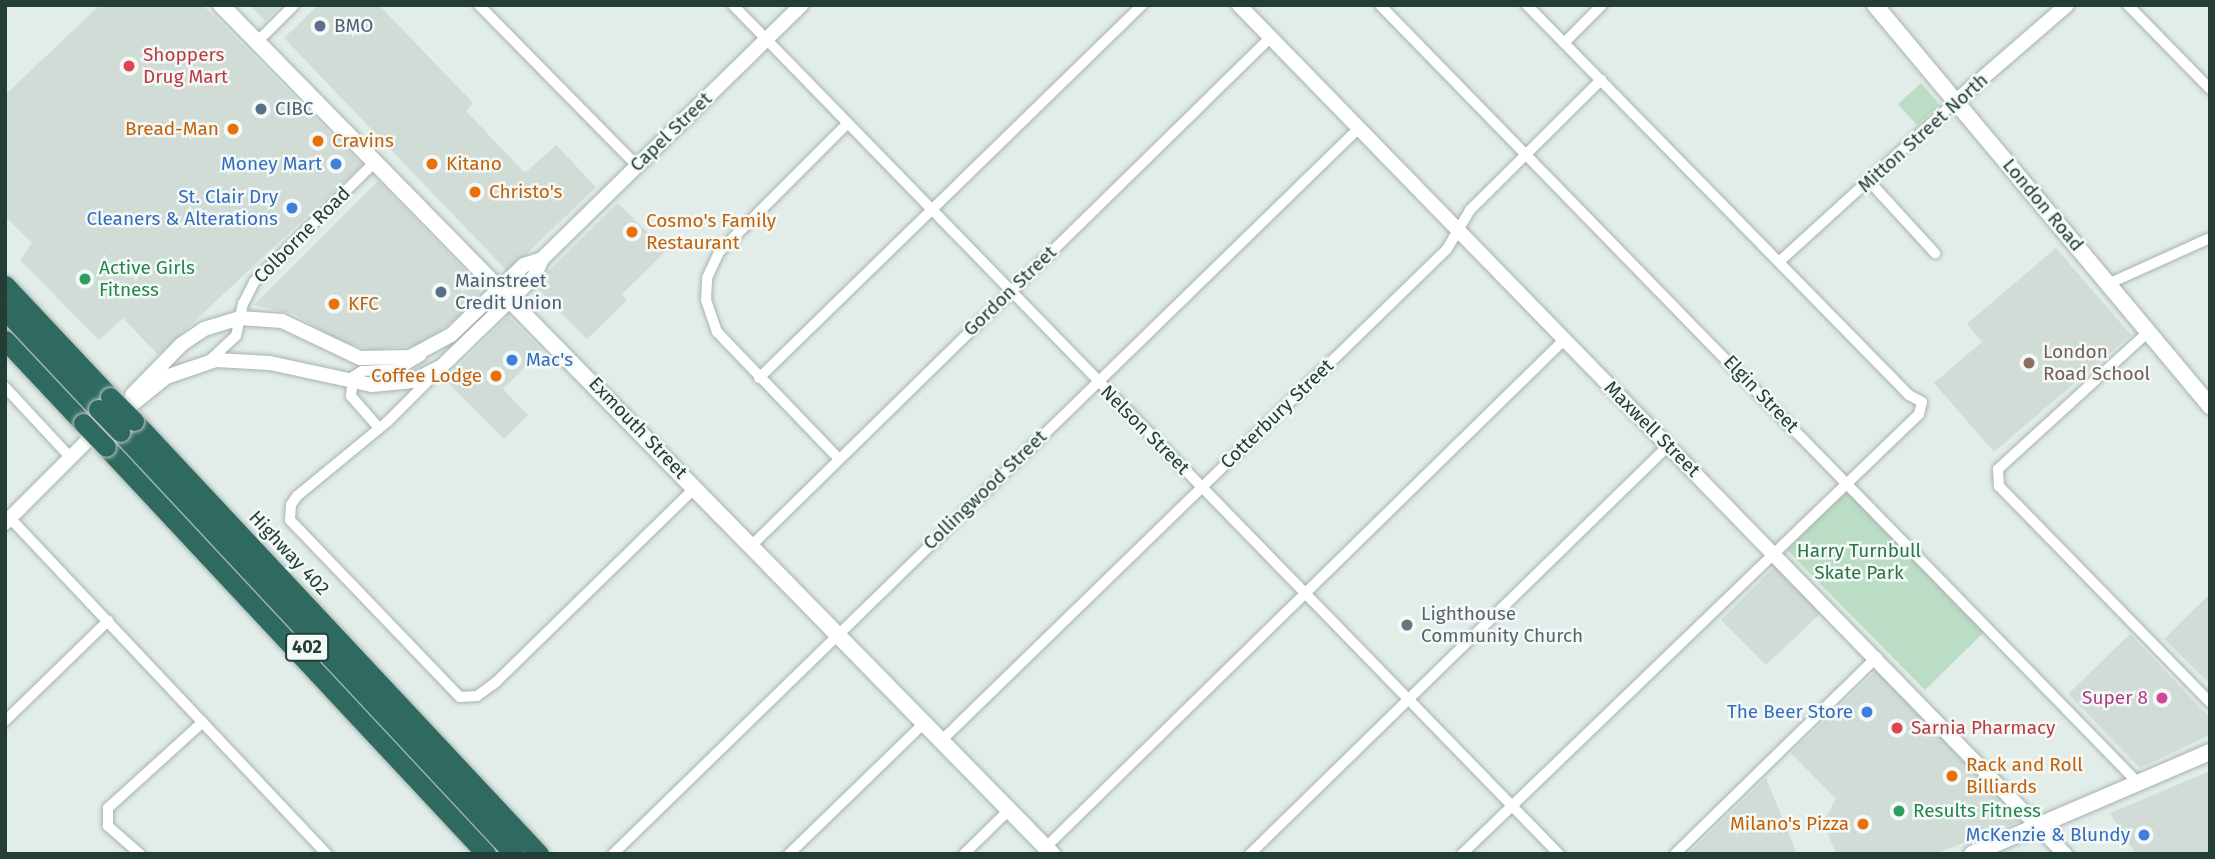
<!DOCTYPE html>
<html>
<head>
<meta charset="utf-8">
<style>
  body { margin:0 }
  #map { position:relative; width:2215px; height:859px; overflow:hidden; background:#e2ece8; font-family:"Fira Sans",sans-serif }
  div>[style] { position:absolute }
  .built>* { inset:0; background:#d1dcd7 }
  .green>* { inset:0; background:#bbddc5 }
  .roads { filter:drop-shadow(0 0 2px #a5b4af) drop-shadow(0 0 2px #a5b4af) }
  .minor>* { height:10px; margin:-5px; padding:0 5px; transform-origin:5px; border-radius:5px; background:#fff }
  .tertiary>* { height:14px; margin:-7px; padding:0 7px; transform-origin:7px; border-radius:7px; background:#fff }
  .secondary>* { height:16px; margin:-8px; padding:0 8px; transform-origin:8px; border-radius:8px; background:#fff }
  .motorway>* { height:19px; margin:-9.5px; padding:0 9.5px; transform-origin:9.5px; border-radius:9.5px; background:#2e6a5f }
  .bridges { filter:drop-shadow(0 0 2px #c1c9c7) drop-shadow(0 0 2px #c1c9c7) }
  .motorway-bridge>* { height:19px; margin:-9.5px; padding:0 9.5px; transform-origin:9.5px; border-radius:9.5px; background:#2e6a5f }
  .dots>* { width:19px; height:19px; translate:-50% -50%; box-sizing:border-box; border:4px solid #f3f9f6; border-radius:50% }
  span { translate:-50% -50%; white-space:nowrap; text-align:center; line-height:1.15; -webkit-text-stroke:5px #f3f9f6; paint-order:stroke }
  .shield-label span { padding:2px 5px; background:#f3f9f6; border:2px solid; border-radius:5px; -webkit-text-stroke-width:0 }
  .shield-label { font-size:18px; color:#223e37; font-weight:700 }
  .service-label { font-size:19px; color:#4e5e75 }
  .left { translate:0 -50%; text-align:left }
  .health-label { font-size:19px; color:#be3a42 }
  .food-label { font-size:19px; color:#c56008 }
  .right { translate:-100% -50%; text-align:right }
  .street-label { font-size:19px; color:#223e37 }
  .shop-label { font-size:19px; color:#366cbe }
  .leisure-label { font-size:19px; color:#27864d }
  .education-label { font-size:19px; color:#785e54 }
  .park-label { font-size:19px; color:#2c744a }
  .worship-label { font-size:19px; color:#5b616d }
  .hotel-label { font-size:19px; color:#b23c85 }
  .frame { position:absolute; inset:0; border:7px solid #223e37; pointer-events:none }
</style>
</head>
<body>
<div id="map">
  <div class="built">
    <i style="clip-path:polygon(100px 5px,203px 5px,362px 165px,158px 355px,123px 318px,99px 340px,20px 260px,32px 243px,5px 216px,5px 95px)"></i>
    <i style="clip-path:polygon(250px 5px,281px 5px,265px 21px)"></i>
    <i style="clip-path:polygon(318px 5px,379px 5px,473px 103px,466px 111px,525px 173px,556px 145px,596px 187px,508px 272px,284px 38px)"></i>
    <i style="clip-path:polygon(378px 181px,482px 288px,470px 309px,419px 345px,372px 350px,339px 341px,294px 314px,254px 305px)"></i>
    <i style="clip-path:polygon(618px 203px,666px 251px,622px 294px,627px 300px,587px 339px,534px 285px)"></i>
    <i style="clip-path:polygon(2056px 248px,2131px 335px,1994px 452px,1934px 383px,1982px 342px,1967px 324px)"></i>
    <i style="clip-path:polygon(508px 316px,542px 350px,503px 389px,528px 415px,504px 439px,445px 380px)"></i>
    <i style="clip-path:polygon(1775px 566px,1820px 614px,1766px 665px,1721px 620px)"></i>
    <i style="clip-path:polygon(2210px 594px,2210px 684px,2164px 639px)"></i>
    <i style="clip-path:polygon(2130px 634px,2210px 718px,2210px 735px,2140px 768px,2068px 694px)"></i>
    <i style="clip-path:polygon(1877px 670px,2021px 821px,1934px 854px,1836px 854px,1823px 822px,1836px 799px,1791px 753px)"></i>
    <i style="clip-path:polygon(2210px 771px,2210px 854px,2136px 854px,2110px 813px)"></i>
    <i style="clip-path:polygon(1766px 778px,1797px 854px,1688px 854px)"></i>
  </div>
  <div class="green">
    <i style="clip-path:polygon(1921px 83px,1940px 105px,1917px 125px,1898px 104px)"></i>
    <i style="clip-path:polygon(1847px 488px,1985px 631px,1925px 690px,1785px 548px)"></i>
  </div>
  <div class="roads">
    <div class="minor">
      <i style="left:479px;top:5px;width:224px;rotate:45.5deg"></i>
      <i style="left:733px;top:5px;width:1185px;rotate:45.79deg"></i>
      <i style="left:1380px;top:5px;width:1089px;rotate:45.74deg"></i>
      <i style="left:2128px;top:5px;width:117px;rotate:45.7deg"></i>
      <i style="left:257px;top:42px;width:52px;rotate:-45deg"></i>
      <i style="left:1564px;top:43px;width:54px;rotate:-45deg"></i>
      <i style="left:1869px;top:181px;width:98px;rotate:47.5deg"></i>
      <i style="left:1780px;top:261px;width:236px;rotate:-42.3deg"></i>
      <i style="left:2108px;top:284px;width:112px;rotate:-24.3deg"></i>
      <i style="left:2147px;top:333px;width:202px;rotate:137.6deg"></i>
      <i style="left:1998px;top:469px;width:17px;rotate:87deg"></i>
      <i style="left:1999px;top:486px;width:302px;rotate:45.7deg"></i>
      <i style="left:210px;top:360px;width:35px;rotate:-43deg"></i>
      <i style="left:236px;top:336px;width:33px;rotate:-78deg"></i>
      <i style="left:243px;top:304px;width:25px;rotate:-63deg"></i>
      <i style="left:254px;top:282px;width:173px;rotate:-44.8deg"></i>
      <i style="left:438px;top:371px;width:72px;rotate:135deg"></i>
      <i style="left:387px;top:422px;width:117px;rotate:140.6deg"></i>
      <i style="left:297px;top:496px;width:11px;rotate:124deg"></i>
      <i style="left:291px;top:505px;width:15px;rotate:94deg"></i>
      <i style="left:290px;top:520px;width:245px;rotate:46.2deg"></i>
      <i style="left:460px;top:697px;width:17px;rotate:-3deg"></i>
      <i style="left:477px;top:696px;width:24px;rotate:-36deg"></i>
      <i style="left:496px;top:682px;width:279px;rotate:-44.3deg"></i>
      <i style="left:759px;top:378px;width:535px;rotate:-44.24deg"></i>
      <i style="left:5px;top:387px;width:96px;rotate:47.1deg"></i>
      <i style="left:379px;top:428px;width:43px;rotate:-131.2deg"></i>
      <i style="left:351px;top:396px;width:19px;rotate:-84deg"></i>
      <i style="left:353px;top:377px;width:11px;rotate:-34deg"></i>
      <i style="left:362px;top:371px;width:37px;rotate:-3deg"></i>
      <i style="left:399px;top:369px;width:26px;rotate:-31deg"></i>
      <i style="left:839px;top:459px;width:176px;rotate:-133.8deg"></i>
      <i style="left:717px;top:332px;width:34px;rotate:-109deg"></i>
      <i style="left:706px;top:300px;width:22px;rotate:-87deg"></i>
      <i style="left:707px;top:278px;width:29px;rotate:-65deg"></i>
      <i style="left:719px;top:252px;width:182px;rotate:-45deg"></i>
      <i style="left:10px;top:518px;width:462px;rotate:46.7deg"></i>
      <i style="left:752px;top:545px;width:725px;rotate:-44.39deg"></i>
      <i style="left:5px;top:721px;width:144px;rotate:-44.2deg"></i>
      <i style="left:942px;top:740px;width:704px;rotate:-44.19deg"></i>
      <i style="left:1447px;top:249px;width:45px;rotate:-59.5deg"></i>
      <i style="left:1470px;top:210px;width:185px;rotate:-44.8deg"></i>
      <i style="left:1046px;top:847px;width:725px;rotate:-44.39deg"></i>
      <i style="left:140px;top:854px;width:43px;rotate:-138.8deg"></i>
      <i style="left:108px;top:826px;width:18px;rotate:-90deg"></i>
      <i style="left:108px;top:808px;width:128px;rotate:-42.2deg"></i>
      <i style="left:613px;top:854px;width:1041px;rotate:-44.22deg"></i>
      <i style="left:789px;top:854px;width:190px;rotate:-44.1deg"></i>
      <i style="left:964px;top:854px;width:63px;rotate:-44.4deg"></i>
      <i style="left:1250px;top:854px;width:584px;rotate:-44.31deg"></i>
      <i style="left:1462px;top:854px;width:634px;rotate:-43.91deg"></i>
      <i style="left:1919px;top:414px;width:12px;rotate:-76deg"></i>
      <i style="left:1922px;top:402px;width:15px;rotate:-152deg"></i>
      <i style="left:1909px;top:395px;width:546px;rotate:-134.41deg"></i>
      <i style="left:1675px;top:854px;width:282px;rotate:-44.3deg"></i>
    </div>
    <div class="tertiary">
      <i style="left:1239px;top:5px;width:1185px;rotate:45.79deg"></i>
      <i style="left:1955px;top:102px;width:148px;rotate:-40.9deg"></i>
      <i style="left:132px;top:395px;width:71px;rotate:-45.6deg"></i>
      <i style="left:182px;top:344px;width:27px;rotate:-34deg"></i>
      <i style="left:204px;top:329px;width:38px;rotate:-17deg"></i>
      <i style="left:240px;top:318px;width:42px;rotate:4.1deg"></i>
      <i style="left:282px;top:321px;width:86px;rotate:25.4deg"></i>
      <i style="left:360px;top:358px;width:50px;rotate:-1.1deg"></i>
      <i style="left:410px;top:357px;width:47px;rotate:-28.2deg"></i>
      <i style="left:451px;top:335px;width:101px;rotate:-43.8deg"></i>
      <i style="left:524px;top:265px;width:19px;rotate:-18deg"></i>
      <i style="left:93px;top:436px;width:94px;rotate:-38.9deg"></i>
      <i style="left:166px;top:377px;width:53px;rotate:-18.8deg"></i>
      <i style="left:216px;top:360px;width:54px;rotate:3.2deg"></i>
      <i style="left:270px;top:363px;width:104px;rotate:12.2deg"></i>
      <i style="left:372px;top:385px;width:41px;rotate:-5.6deg"></i>
      <i style="left:413px;top:381px;width:33px;rotate:-27deg"></i>
      <i style="left:442px;top:366px;width:128px;rotate:-44.1deg"></i>
      <i style="left:534px;top:277px;width:20px;rotate:-66deg"></i>
      <i style="left:542px;top:259px;width:363px;rotate:-44.4deg"></i>
      <i style="left:5px;top:523px;width:132px;rotate:-45deg"></i>
    </div>
    <div class="secondary">
      <i style="left:221px;top:5px;width:1188px;rotate:45.61deg"></i>
      <i style="left:1875px;top:5px;width:523px;rotate:50.12deg"></i>
      <i style="left:1972px;top:854px;width:259px;rotate:-23.2deg"></i>
    </div>
    <div class="motorway">
      <i style="left:5px;top:285px;width:154px;rotate:46.8deg"></i>
      <i style="left:5px;top:310px;width:136px;rotate:46.8deg"></i>
      <i style="left:5px;top:340px;width:114px;rotate:46.8deg"></i>
      <i style="left:134px;top:421px;width:593px;rotate:46.91deg"></i>
      <i style="left:120px;top:432px;width:577px;rotate:46.97deg"></i>
      <i style="left:106px;top:447px;width:557px;rotate:46.96deg"></i>
    </div>
  </div>
  <div class="bridges">
    <div class="motorway-bridge">
      <i style="left:110px;top:397px;width:34px;rotate:45deg"></i>
      <i style="left:98px;top:409px;width:32px;rotate:46deg"></i>
      <i style="left:83px;top:423px;width:33px;rotate:46deg"></i>
    </div>
  </div>
  <div class="dots">
    <i style="left:320px;top:26px;background:#5c6f8a"></i>
    <i style="left:129px;top:66px;background:#e0444e"></i>
    <i style="left:261px;top:109px;background:#5c6f8a"></i>
    <i style="left:233px;top:129px;background:#e8710a"></i>
    <i style="left:318px;top:141px;background:#e8710a"></i>
    <i style="left:336px;top:164px;background:#3f7fe0"></i>
    <i style="left:432px;top:164px;background:#e8710a"></i>
    <i style="left:475px;top:192px;background:#e8710a"></i>
    <i style="left:292px;top:208px;background:#3f7fe0"></i>
    <i style="left:632px;top:232px;background:#e8710a"></i>
    <i style="left:85px;top:279px;background:#2e9e5b"></i>
    <i style="left:441px;top:292px;background:#5c6f8a"></i>
    <i style="left:334px;top:304px;background:#e8710a"></i>
    <i style="left:512px;top:360px;background:#3f7fe0"></i>
    <i style="left:2029px;top:363px;background:#8d6e63"></i>
    <i style="left:496px;top:376px;background:#e8710a"></i>
    <i style="left:1407px;top:625px;background:#6b7280"></i>
    <i style="left:2162px;top:698px;background:#d1479c"></i>
    <i style="left:1867px;top:712px;background:#3f7fe0"></i>
    <i style="left:1897px;top:728px;background:#e0444e"></i>
    <i style="left:1952px;top:776px;background:#e8710a"></i>
    <i style="left:1899px;top:811px;background:#2e9e5b"></i>
    <i style="left:1863px;top:824px;background:#e8710a"></i>
    <i style="left:2144px;top:835px;background:#3f7fe0"></i>
  </div>
  <div class="shield-label">
    <span style="left:307px;top:647px">402</span>
  </div>
  <div class="service-label">
    <span class="left" style="left:334px;top:26px">BMO</span>
    <span class="left" style="left:275px;top:109px">CIBC</span>
    <span class="left" style="left:455px;top:292px">Mainstreet<br>Credit Union</span>
  </div>
  <div class="health-label">
    <span class="left" style="left:143px;top:66px">Shoppers<br>Drug Mart</span>
    <span class="left" style="left:1911px;top:728px">Sarnia Pharmacy</span>
  </div>
  <div class="food-label">
    <span class="right" style="left:219px;top:129px">Bread-Man</span>
    <span class="left" style="left:332px;top:141px">Cravins</span>
    <span class="left" style="left:446px;top:164px">Kitano</span>
    <span class="left" style="left:489px;top:192px">Christo's</span>
    <span class="left" style="left:646px;top:232px">Cosmo's Family<br>Restaurant</span>
    <span class="left" style="left:348px;top:304px">KFC</span>
    <span class="right" style="left:482px;top:376px">Coffee Lodge</span>
    <span class="left" style="left:1966px;top:776px">Rack and Roll<br>Billiards</span>
    <span class="right" style="left:1849px;top:824px">Milano's Pizza</span>
  </div>
  <div class="street-label">
    <span style="left:671px;top:132px;rotate:-44deg">Capel Street</span>
    <span style="left:1923px;top:133px;rotate:-42deg">Mitton Street North</span>
    <span style="left:2043px;top:205px;rotate:50deg">London Road</span>
    <span style="left:302px;top:235px;rotate:-45deg">Colborne Road</span>
    <span style="left:1010px;top:291px;rotate:-44deg">Gordon Street</span>
    <span style="left:1761px;top:394px;rotate:46deg">Elgin Street</span>
    <span style="left:1277px;top:414px;rotate:-44deg">Cotterbury Street</span>
    <span style="left:638px;top:428px;rotate:46deg">Exmouth Street</span>
    <span style="left:1652px;top:429px;rotate:45deg">Maxwell Street</span>
    <span style="left:1145px;top:430px;rotate:45deg">Nelson Street</span>
    <span style="left:985px;top:490px;rotate:-44deg">Collingwood Street</span>
    <span style="left:289px;top:553px;rotate:47deg">Highway 402</span>
  </div>
  <div class="shop-label">
    <span class="right" style="left:322px;top:164px">Money Mart</span>
    <span class="right" style="left:278px;top:208px">St. Clair Dry<br>Cleaners &amp; Alterations</span>
    <span class="left" style="left:526px;top:360px">Mac's</span>
    <span class="right" style="left:1853px;top:712px">The Beer Store</span>
    <span class="right" style="left:2130px;top:835px">McKenzie &amp; Blundy</span>
  </div>
  <div class="leisure-label">
    <span class="left" style="left:99px;top:279px">Active Girls<br>Fitness</span>
    <span class="left" style="left:1913px;top:811px">Results Fitness</span>
  </div>
  <div class="education-label">
    <span class="left" style="left:2043px;top:363px">London<br>Road School</span>
  </div>
  <div class="park-label">
    <span style="left:1859px;top:562px">Harry Turnbull<br>Skate Park</span>
  </div>
  <div class="worship-label">
    <span class="left" style="left:1421px;top:625px">Lighthouse<br>Community Church</span>
  </div>
  <div class="hotel-label">
    <span class="right" style="left:2148px;top:698px">Super 8</span>
  </div>
  <div class="frame"></div>
</div>
</body>
</html>
